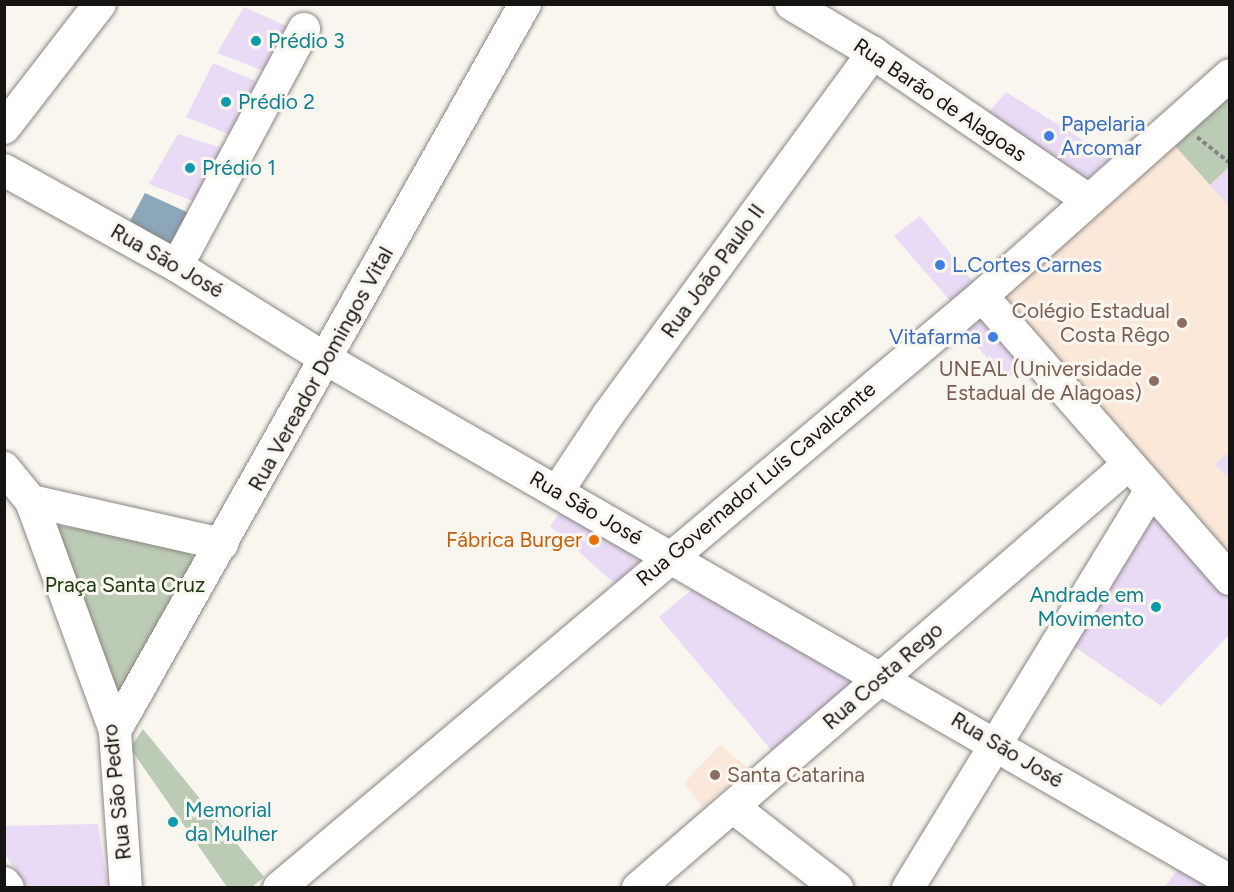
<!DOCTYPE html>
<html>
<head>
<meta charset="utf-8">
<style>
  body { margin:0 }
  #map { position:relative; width:1234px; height:892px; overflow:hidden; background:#f9f5ef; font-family:Figtree,sans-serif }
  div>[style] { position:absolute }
  .education>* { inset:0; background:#fbe8d8 }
  .green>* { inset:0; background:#bccbb5 }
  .water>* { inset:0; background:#8ca6ba }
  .building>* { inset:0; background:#e9daf5 }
  .path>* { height:4px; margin-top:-2px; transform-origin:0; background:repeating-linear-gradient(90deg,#878480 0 4.5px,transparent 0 7.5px) }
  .roads { filter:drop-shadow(0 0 2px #898680) drop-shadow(0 0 2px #898680) }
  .minor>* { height:32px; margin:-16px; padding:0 16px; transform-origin:16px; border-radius:16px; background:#fff }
  .dots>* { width:16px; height:16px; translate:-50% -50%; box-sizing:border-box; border:3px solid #f9f5ef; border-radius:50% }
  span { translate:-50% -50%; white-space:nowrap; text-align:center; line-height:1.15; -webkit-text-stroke:6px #f9f5ef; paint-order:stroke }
  .culture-label { font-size:21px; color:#0d838f }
  .left { translate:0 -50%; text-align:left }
  .right { translate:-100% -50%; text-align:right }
  .street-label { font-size:21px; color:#151412 }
  .shop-label { font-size:21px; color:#366cbe }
  .education-label { font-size:21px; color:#785e54 }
  .food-label { font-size:21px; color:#c56008 }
  .park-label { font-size:21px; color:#1d360e }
  .frame { position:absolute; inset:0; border:6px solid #151412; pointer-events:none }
</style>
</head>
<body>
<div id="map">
  <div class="education">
    <i style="clip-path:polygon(1229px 85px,1229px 552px,999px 291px)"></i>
    <i style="clip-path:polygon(720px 745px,748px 768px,702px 807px,684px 783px)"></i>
  </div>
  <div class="green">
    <i style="clip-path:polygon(1229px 85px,1229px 167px,1210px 185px,1169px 139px)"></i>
    <i style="clip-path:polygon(60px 526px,182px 542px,195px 562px,117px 695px,49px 528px)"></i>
    <i style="clip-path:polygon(143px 729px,264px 877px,252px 887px,227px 887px,130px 748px)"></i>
  </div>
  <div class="water">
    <i style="clip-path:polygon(145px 193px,191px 214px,177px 250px,130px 221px)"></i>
  </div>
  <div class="building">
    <i style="clip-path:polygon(244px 7px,295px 30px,269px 73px,217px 53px)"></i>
    <i style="clip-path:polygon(213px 63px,267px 86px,238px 138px,186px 117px)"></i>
    <i style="clip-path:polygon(1006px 92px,1112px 158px,1087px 180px,988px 113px)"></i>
    <i style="clip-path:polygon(178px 134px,231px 151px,203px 205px,149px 184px)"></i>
    <i style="clip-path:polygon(1230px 167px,1230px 207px,1210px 185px)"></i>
    <i style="clip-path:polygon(920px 216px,1034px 357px,1006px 380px,953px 318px,960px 312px,894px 236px)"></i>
    <i style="clip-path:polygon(1230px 451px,1230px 480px,1215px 464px)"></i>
    <i style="clip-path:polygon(1150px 492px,1230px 579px,1230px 634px,1161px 706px,1063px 639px)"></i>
    <i style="clip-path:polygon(565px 505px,648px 553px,615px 584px,550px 526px)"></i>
    <i style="clip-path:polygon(695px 587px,860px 680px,773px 752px,659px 617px)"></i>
    <i style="clip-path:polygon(98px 824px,108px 888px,27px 888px,4px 852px,4px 826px)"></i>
    <i style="clip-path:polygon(1178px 869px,1213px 888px,1164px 888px)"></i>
  </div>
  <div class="path">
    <i style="left:1197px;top:137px;width:42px;rotate:38.2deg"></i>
  </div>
  <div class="roads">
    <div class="minor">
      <i style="left:791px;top:4px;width:96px;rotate:30.9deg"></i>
      <i style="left:873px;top:53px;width:259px;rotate:34.3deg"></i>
      <i style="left:4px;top:128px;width:157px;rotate:-52.3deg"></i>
      <i style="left:4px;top:170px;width:198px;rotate:29deg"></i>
      <i style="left:177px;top:266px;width:176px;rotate:32deg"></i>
      <i style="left:326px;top:359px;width:1044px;rotate:30deg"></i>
      <i style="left:177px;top:266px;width:269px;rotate:-61.8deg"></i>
      <i style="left:982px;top:296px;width:376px;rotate:48.8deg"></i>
      <i style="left:4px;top:468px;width:43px;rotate:50.7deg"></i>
      <i style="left:31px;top:501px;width:245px;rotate:69.9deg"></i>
      <i style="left:115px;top:731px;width:157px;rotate:86deg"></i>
      <i style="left:557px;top:492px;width:92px;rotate:-56.5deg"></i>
      <i style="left:608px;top:415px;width:449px;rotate:-53.8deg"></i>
      <i style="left:31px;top:501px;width:196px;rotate:12.7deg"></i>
      <i style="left:115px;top:731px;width:835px;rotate:-60.58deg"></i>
      <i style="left:733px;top:807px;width:132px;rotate:37.9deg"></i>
      <i style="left:4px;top:883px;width:6px;rotate:51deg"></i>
      <i style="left:279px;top:888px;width:919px;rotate:-40.1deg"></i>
      <i style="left:982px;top:296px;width:332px;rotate:-41.7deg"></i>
      <i style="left:638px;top:888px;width:647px;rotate:-40.8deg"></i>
      <i style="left:908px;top:888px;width:464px;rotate:-58.6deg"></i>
    </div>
  </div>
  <div class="dots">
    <i style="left:256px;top:41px;background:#0f9aa8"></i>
    <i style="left:226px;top:102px;background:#0f9aa8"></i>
    <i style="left:1049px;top:136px;background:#3f7fe0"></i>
    <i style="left:190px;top:168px;background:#0f9aa8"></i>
    <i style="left:940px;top:265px;background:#3f7fe0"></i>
    <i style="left:1182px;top:323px;background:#8d6e63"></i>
    <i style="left:993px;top:337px;background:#3f7fe0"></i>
    <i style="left:1154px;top:381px;background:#8d6e63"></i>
    <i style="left:594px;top:540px;background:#e8710a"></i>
    <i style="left:1156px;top:607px;background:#0f9aa8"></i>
    <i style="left:715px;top:775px;background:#8d6e63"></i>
    <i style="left:173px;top:822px;background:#0f9aa8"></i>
  </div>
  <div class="culture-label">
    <span class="left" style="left:268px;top:41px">Prédio 3</span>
    <span class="left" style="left:238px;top:102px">Prédio 2</span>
    <span class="left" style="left:202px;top:168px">Prédio 1</span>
    <span class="right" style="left:1144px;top:607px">Andrade em<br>Movimento</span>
    <span class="left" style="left:185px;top:822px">Memorial<br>da Mulher</span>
  </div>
  <div class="street-label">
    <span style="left:940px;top:100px;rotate:34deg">Rua Barão de Alagoas</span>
    <span style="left:167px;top:261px;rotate:30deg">Rua São José</span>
    <span style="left:713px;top:271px;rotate:-54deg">Rua João Paulo II</span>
    <span style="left:321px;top:369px;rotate:-61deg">Rua Vereador Domingos Vital</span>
    <span style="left:756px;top:484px;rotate:-40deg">Rua Governador Luís Cavalcante</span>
    <span style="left:586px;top:508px;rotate:30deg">Rua São José</span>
    <span style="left:883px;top:676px;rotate:-41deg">Rua Costa Rego</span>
    <span style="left:1007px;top:750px;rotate:31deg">Rua São José</span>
    <span style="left:117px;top:792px;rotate:-96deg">Rua São Pedro</span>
  </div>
  <div class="shop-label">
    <span class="left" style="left:1061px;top:136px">Papelaria<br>Arcomar</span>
    <span class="left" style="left:952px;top:265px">L.Cortes Carnes</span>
    <span class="right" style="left:981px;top:337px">Vitafarma</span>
  </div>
  <div class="education-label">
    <span class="right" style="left:1170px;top:323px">Colégio Estadual<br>Costa Rêgo</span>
    <span class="right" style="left:1142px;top:381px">UNEAL (Universidade<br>Estadual de Alagoas)</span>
    <span class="left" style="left:727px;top:775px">Santa Catarina</span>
  </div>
  <div class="food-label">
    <span class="right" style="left:582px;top:540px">Fábrica Burger</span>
  </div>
  <div class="park-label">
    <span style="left:125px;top:585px">Praça Santa Cruz</span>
  </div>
  <div class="frame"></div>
</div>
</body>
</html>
